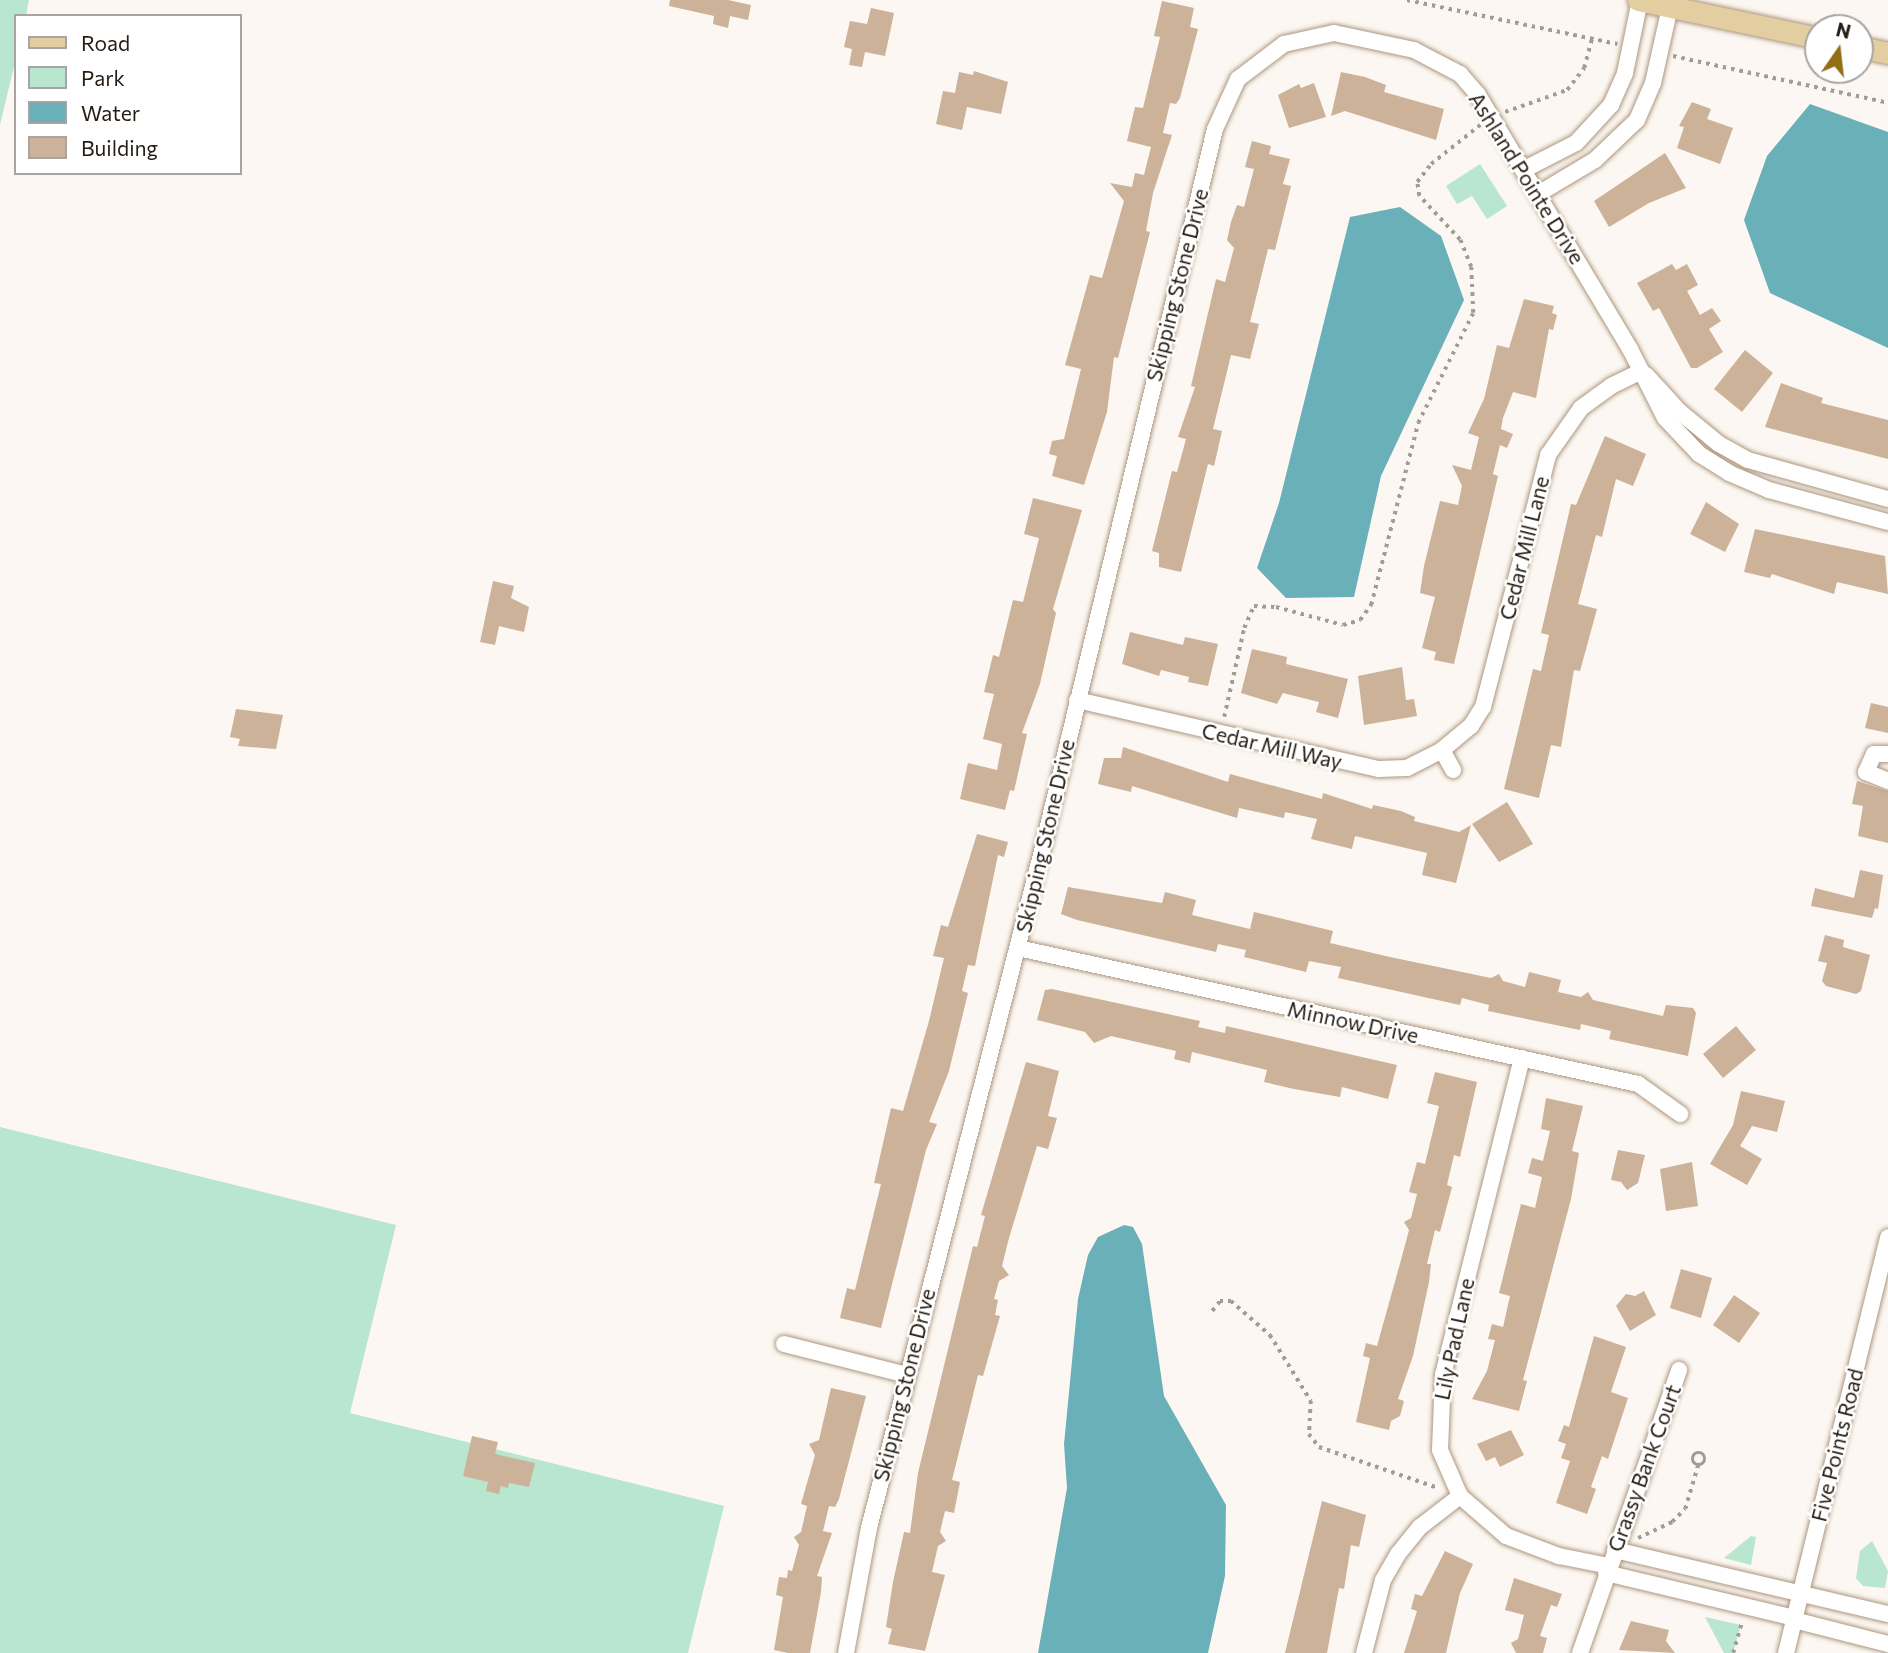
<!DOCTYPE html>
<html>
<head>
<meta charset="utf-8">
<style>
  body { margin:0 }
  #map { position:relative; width:1888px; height:1653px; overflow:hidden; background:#fcf7f2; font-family:Commissioner,sans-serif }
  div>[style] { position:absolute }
  .green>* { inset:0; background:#b9e6cf }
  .water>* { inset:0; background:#6ab0b8 }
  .building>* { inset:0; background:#cbb299 }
  .path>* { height:3.5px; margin-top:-1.75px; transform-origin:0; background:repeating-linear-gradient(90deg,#a29c95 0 3.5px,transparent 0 8.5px) }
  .path>.ring { margin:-1.75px; padding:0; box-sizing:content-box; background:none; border:3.5px solid #a29c95; border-radius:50% }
  .roads { filter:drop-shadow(0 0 2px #ae967e) drop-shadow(0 0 2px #ae967e) }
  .minor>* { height:16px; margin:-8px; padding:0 8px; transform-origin:8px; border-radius:8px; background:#fff }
  .major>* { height:21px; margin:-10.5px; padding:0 10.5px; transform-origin:10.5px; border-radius:10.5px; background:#e3cea1 }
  span { translate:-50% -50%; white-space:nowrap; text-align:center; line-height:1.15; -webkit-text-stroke:5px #fff; paint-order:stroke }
  .street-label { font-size:21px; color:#251c13 }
  .legend { position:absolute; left:14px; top:14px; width:228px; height:161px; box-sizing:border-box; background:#fff; border:2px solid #a8a4a1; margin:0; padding:9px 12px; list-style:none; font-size:21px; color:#251c13 }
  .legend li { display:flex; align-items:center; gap:14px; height:35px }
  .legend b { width:35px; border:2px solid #a8a4a1 }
  .north { position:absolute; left:1804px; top:14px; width:70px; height:70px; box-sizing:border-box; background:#fff; border:2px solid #a8a4a1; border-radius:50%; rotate:14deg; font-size:19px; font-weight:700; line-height:28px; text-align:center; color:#251c13 }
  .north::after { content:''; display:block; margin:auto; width:24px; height:32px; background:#916f15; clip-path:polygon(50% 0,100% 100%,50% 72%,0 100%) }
</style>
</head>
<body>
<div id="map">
  <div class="green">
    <i style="clip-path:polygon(0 0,29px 0,26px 16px,16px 16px,16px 58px,0 125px)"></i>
    <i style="clip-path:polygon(1480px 164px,1507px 206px,1487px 219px,1472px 196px,1457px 204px,1446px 186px)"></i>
    <i style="clip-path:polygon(0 1127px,396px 1225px,350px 1413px,724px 1506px,688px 1653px,0 1653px)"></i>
    <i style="clip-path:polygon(1751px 1536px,1756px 1537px,1751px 1565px,1724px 1558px)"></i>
    <i style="clip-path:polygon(1872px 1541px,1888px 1571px,1885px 1588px,1863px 1586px,1856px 1578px,1860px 1551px)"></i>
    <i style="clip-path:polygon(1705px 1617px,1741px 1625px,1733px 1653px,1724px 1653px)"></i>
  </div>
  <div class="water">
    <i style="clip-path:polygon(1810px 104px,1888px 132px,1888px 348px,1770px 293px,1744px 220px,1767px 156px)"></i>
    <i style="clip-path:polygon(1400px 207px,1441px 236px,1464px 300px,1381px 476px,1354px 597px,1286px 598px,1257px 568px,1279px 503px,1350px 217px)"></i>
    <i style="clip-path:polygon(1124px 1225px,1133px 1227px,1142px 1244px,1164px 1396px,1226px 1505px,1225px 1576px,1208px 1653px,1038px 1653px,1067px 1488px,1064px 1444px,1078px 1299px,1088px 1255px,1098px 1237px)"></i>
  </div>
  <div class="building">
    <i style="clip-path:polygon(670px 0,728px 0,751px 5px,748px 20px,730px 16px,728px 28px,713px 24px,714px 16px,669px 6px)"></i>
    <i style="clip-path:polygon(1162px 1px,1194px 8px,1190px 27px,1198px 29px,1180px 98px,1176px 104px,1170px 103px,1163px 133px,1172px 135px,1153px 193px,1146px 231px,1150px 232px,1118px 358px,1114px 357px,1107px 412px,1084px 485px,1052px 476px,1057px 456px,1049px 454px,1052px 441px,1064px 439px,1081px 369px,1065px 365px,1090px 275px,1102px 278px,1124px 201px,1110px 183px,1132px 187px,1135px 173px,1144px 175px,1151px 147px,1127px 141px,1135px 107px,1143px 108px,1160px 37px,1154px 36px)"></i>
    <i style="clip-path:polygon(871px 8px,894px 13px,885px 56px,865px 52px,862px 67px,849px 65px,852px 49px,844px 47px,850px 21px,867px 24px)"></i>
    <i style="clip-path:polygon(974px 71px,1008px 82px,1001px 114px,967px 107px,962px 130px,936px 124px,943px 91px,955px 93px,959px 72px,973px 75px)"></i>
    <i style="clip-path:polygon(1341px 72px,1365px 77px,1386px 85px,1384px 92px,1444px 109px,1436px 140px,1345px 111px,1331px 116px)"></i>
    <i style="clip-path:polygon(1314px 83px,1326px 117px,1289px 128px,1278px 95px,1299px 84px,1301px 88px)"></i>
    <i style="clip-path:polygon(1692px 102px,1711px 109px,1707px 119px,1733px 128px,1720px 164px,1677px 148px,1684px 127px,1679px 126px)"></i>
    <i style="clip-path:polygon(1252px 141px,1271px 146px,1269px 154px,1290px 159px,1283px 184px,1291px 186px,1275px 250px,1268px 249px,1250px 322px,1259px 324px,1250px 359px,1231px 355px,1213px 429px,1222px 431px,1214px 466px,1208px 464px,1181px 572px,1159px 567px,1159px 553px,1152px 551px,1172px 471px,1177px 472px,1186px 439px,1178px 437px,1195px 387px,1191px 386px,1216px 279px,1225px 282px,1234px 248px,1227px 240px,1231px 222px,1237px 205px,1244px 207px,1254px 169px,1245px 167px)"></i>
    <i style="clip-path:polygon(1665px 153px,1686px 188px,1649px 203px,1609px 227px,1594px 201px)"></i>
    <i style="clip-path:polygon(1672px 264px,1676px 270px,1687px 264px,1698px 285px,1687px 291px,1700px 315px,1712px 308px,1721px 321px,1709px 329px,1723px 352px,1697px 368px,1691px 368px,1659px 308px,1653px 311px,1637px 283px)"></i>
    <i style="clip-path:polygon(1524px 299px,1554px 306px,1552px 313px,1557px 315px,1553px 330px,1549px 329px,1536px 398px,1513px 392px,1503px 418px,1501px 429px,1513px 434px,1507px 448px,1500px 445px,1493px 474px,1498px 476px,1454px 664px,1434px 660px,1436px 652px,1422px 648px,1435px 597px,1420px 593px,1424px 566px,1440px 501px,1458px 505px,1462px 486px,1452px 465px,1471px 470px,1479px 437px,1468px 433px,1484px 399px,1497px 345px,1509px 348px)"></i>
    <i style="clip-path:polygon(1745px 350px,1773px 373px,1742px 412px,1714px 389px)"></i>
    <i style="clip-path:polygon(1781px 383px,1823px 398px,1821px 403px,1888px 420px,1888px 459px,1765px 427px)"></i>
    <i style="clip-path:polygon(1605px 436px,1646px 454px,1633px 486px,1616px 479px,1602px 537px,1596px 535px,1578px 604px,1597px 609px,1580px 671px,1574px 670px,1561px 747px,1551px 745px,1539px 798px,1504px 789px,1533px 669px,1541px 671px,1549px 635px,1541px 633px,1571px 504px,1576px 505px)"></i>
    <i style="clip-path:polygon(1033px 498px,1082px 510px,1053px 609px,1056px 613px,1040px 684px,1022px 733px,1027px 734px,1014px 791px,1010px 790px,1005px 810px,960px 799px,968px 763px,997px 770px,1002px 744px,983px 739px,994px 694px,984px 692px,993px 655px,999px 657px,1013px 600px,1023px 602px,1039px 538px,1024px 534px)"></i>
    <i style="clip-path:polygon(1706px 502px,1739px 524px,1725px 552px,1690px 534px)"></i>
    <i style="clip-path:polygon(1755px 529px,1885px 556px,1888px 594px,1837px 582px,1834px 594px,1772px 574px,1770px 578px,1744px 572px)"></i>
    <i style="clip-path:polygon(493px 581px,514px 586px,511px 598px,529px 607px,524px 632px,499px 626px,495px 645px,480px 642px)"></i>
    <i style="clip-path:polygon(1130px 632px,1183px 645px,1185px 637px,1218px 644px,1208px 686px,1188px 682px,1189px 677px,1161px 670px,1159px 676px,1122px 664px)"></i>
    <i style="clip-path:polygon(1252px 649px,1287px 657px,1286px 664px,1348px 679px,1338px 718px,1316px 712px,1319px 702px,1283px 693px,1277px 704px,1241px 693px)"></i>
    <i style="clip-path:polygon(1402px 667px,1406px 700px,1414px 699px,1417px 716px,1364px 725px,1358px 676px)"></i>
    <i style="clip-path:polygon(1871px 703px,1888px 707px,1888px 733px,1865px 728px)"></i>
    <i style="clip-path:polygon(236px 709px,283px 715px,276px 749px,238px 746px,240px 739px,230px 737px)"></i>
    <i style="clip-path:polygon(1123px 747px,1228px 782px,1230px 774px,1322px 799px,1323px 793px,1372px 809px,1373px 805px,1401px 811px,1415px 817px,1414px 821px,1459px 832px,1471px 825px,1456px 883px,1422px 875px,1427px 853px,1355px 836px,1352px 849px,1311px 839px,1317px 819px,1285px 812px,1284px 818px,1239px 808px,1237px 818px,1132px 786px,1131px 792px,1098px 784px,1104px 758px,1121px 758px)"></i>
    <i style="clip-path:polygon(1857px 781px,1888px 791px,1888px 843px,1858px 836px,1863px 806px,1852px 804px)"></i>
    <i style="clip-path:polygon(1507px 802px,1533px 844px,1499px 862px,1472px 824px)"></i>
    <i style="clip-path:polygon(977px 834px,1008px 842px,1004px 857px,998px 855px,975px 966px,968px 965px,962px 991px,968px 993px,949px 1071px,929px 1122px,937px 1124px,926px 1150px,881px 1328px,840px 1318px,847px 1288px,855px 1290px,881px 1184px,874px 1183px,891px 1108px,903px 1111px,929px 1021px,944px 958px,933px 956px,941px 925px,948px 927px)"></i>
    <i style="clip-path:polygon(1860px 870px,1883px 875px,1878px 909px,1875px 908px,1872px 918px,1811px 906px,1815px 888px,1854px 898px)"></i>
    <i style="clip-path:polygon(1068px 887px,1162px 903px,1165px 892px,1196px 900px,1192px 915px,1250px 929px,1254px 912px,1333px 931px,1330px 943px,1390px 957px,1491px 978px,1499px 974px,1503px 981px,1525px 987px,1529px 972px,1561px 980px,1558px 992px,1581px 997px,1588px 992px,1593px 1000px,1663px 1016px,1666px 1005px,1693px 1008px,1696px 1013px,1688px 1056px,1609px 1039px,1611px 1031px,1581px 1024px,1580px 1030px,1488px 1011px,1489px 1005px,1462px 998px,1460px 1005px,1338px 978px,1341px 967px,1309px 961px,1306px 972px,1244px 957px,1246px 950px,1218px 944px,1216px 952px,1077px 920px,1061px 914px)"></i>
    <i style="clip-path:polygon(1825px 935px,1844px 940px,1843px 947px,1870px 955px,1861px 991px,1856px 994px,1826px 986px,1822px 981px,1827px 963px,1818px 961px)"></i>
    <i style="clip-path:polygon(1052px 989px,1200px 1021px,1198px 1027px,1225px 1033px,1226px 1026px,1397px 1065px,1388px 1099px,1342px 1087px,1340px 1097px,1294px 1089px,1264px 1082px,1267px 1070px,1192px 1052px,1190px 1063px,1174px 1059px,1176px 1051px,1111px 1036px,1094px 1043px,1085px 1032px,1037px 1020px,1045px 990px)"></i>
    <i style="clip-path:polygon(1736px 1026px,1756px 1050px,1723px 1078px,1703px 1054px)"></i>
    <i style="clip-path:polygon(1026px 1062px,1059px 1071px,1048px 1116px,1057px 1118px,1048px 1149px,1037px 1146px,1009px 1238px,1002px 1266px,1009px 1275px,999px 1281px,994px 1299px,998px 1300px,995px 1315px,1000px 1316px,983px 1376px,978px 1375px,952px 1480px,960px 1482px,954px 1513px,945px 1511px,940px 1532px,946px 1541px,938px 1546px,932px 1572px,945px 1575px,925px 1651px,888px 1644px,892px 1629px,886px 1627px,893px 1582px,904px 1532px,910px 1533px,918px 1473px,973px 1246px,977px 1247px,985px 1216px,981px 1215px)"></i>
    <i style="clip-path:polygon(1435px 1072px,1477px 1082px,1460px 1157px,1454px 1155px,1447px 1185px,1452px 1187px,1440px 1232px,1435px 1230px,1427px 1264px,1431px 1264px,1429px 1282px,1413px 1356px,1398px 1399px,1404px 1401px,1400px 1416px,1391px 1421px,1389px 1430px,1356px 1422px,1370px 1358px,1363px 1356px,1366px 1343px,1377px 1346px,1401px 1260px,1409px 1230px,1404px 1222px,1411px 1218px,1417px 1194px,1409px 1192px,1417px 1162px,1425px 1164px,1439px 1106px,1427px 1103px)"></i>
    <i style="clip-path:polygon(1741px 1091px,1785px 1101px,1777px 1132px,1752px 1126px,1740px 1146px,1762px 1159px,1747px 1185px,1710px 1164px,1733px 1125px)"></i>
    <i style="clip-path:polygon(1546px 1098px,1583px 1106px,1572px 1151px,1579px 1153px,1571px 1199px,1523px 1380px,1527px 1381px,1519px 1411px,1472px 1399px,1487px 1371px,1495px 1340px,1488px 1339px,1492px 1324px,1503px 1327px,1510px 1296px,1499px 1293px,1521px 1204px,1535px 1208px,1542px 1177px,1528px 1173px,1532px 1158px,1543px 1161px,1550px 1131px,1541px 1129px)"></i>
    <i style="clip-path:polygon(1618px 1150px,1645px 1155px,1638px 1183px,1627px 1190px,1621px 1182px,1611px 1180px)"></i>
    <i style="clip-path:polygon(1692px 1162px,1698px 1206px,1666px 1211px,1660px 1169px)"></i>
    <i style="clip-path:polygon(1681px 1269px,1712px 1278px,1701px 1318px,1670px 1308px)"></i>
    <i style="clip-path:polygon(1644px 1291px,1656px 1315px,1630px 1331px,1616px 1306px,1626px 1294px,1635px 1296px)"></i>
    <i style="clip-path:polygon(1734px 1295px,1760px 1313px,1739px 1343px,1713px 1325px)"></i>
    <i style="clip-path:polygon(1594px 1336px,1626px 1347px,1611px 1392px,1628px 1398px,1608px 1459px,1602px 1456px,1591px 1487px,1596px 1489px,1587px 1514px,1556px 1503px,1570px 1461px,1561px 1458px,1566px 1444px,1558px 1441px,1564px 1425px,1569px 1427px)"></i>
    <i style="clip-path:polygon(831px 1388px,866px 1396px,839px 1499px,835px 1507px,829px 1506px,823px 1531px,832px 1533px,817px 1576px,822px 1577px,821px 1592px,810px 1653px,788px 1653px,774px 1650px,783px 1597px,776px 1595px,779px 1577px,787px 1578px,788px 1570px,792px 1571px,799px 1545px,794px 1537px,801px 1532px,807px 1506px,801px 1504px,815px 1455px,809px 1444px,819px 1440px)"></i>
    <i style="clip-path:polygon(1511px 1430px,1524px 1455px,1500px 1467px,1495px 1457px,1486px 1461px,1477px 1444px)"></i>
    <i style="clip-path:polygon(472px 1436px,498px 1442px,495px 1454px,535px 1463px,529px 1487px,509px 1483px,508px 1488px,501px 1486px,499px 1494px,486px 1491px,488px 1482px,463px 1476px)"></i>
    <i style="clip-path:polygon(1322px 1501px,1366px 1515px,1359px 1547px,1351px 1545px,1344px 1589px,1339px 1588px,1327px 1653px,1285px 1653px)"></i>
    <i style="clip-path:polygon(1445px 1551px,1473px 1564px,1460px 1593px,1446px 1653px,1404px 1653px,1417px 1611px,1411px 1609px,1415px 1594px,1422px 1596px)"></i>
    <i style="clip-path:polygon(1514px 1578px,1562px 1594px,1557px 1607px,1551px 1605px,1540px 1636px,1547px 1638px,1543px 1653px,1516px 1653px,1511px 1643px,1518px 1639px,1524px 1615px,1505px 1610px)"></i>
    <i style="clip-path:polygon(1631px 1621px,1669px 1630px,1666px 1641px,1675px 1653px,1619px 1650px)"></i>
  </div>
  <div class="path">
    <i style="left:1407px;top:0;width:215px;rotate:11.8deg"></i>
    <i style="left:1673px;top:56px;width:220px;rotate:12.3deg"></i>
    <i style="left:1505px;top:112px;width:66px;rotate:-19.5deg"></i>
    <i style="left:1567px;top:90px;width:28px;rotate:-52deg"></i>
    <i style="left:1584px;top:68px;width:30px;rotate:-75deg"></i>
    <i style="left:1224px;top:717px;width:91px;rotate:-77.3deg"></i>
    <i style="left:1244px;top:628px;width:24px;rotate:-66deg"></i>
    <i style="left:1254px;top:606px;width:22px;rotate:3deg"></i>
    <i style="left:1276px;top:607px;width:69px;rotate:15deg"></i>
    <i style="left:1343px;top:625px;width:18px;rotate:-16deg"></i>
    <i style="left:1360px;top:620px;width:19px;rotate:-54deg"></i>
    <i style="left:1371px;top:605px;width:188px;rotate:-75.5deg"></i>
    <i style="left:1418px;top:423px;width:123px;rotate:-63.4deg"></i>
    <i style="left:1473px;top:313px;width:46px;rotate:-92.5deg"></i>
    <i style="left:1471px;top:267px;width:29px;rotate:-112deg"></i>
    <i style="left:1460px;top:240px;width:60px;rotate:-133deg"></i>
    <i style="left:1419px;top:196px;width:14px;rotate:-98deg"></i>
    <i style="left:1417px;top:182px;width:23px;rotate:-52deg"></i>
    <i style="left:1431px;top:164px;width:63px;rotate:-38.5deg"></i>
    <i style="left:1212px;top:1311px;width:13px;rotate:-51deg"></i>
    <i style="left:1220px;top:1301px;width:11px"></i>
    <i style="left:1231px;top:1301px;width:52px;rotate:41.1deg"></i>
    <i style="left:1270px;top:1335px;width:78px;rotate:58.2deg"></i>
    <i style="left:1311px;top:1401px;width:33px;rotate:93deg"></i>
    <i style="left:1309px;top:1434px;width:16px;rotate:52deg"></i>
    <i style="left:1319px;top:1447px;width:126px;rotate:19deg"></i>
    <i class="ring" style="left:1693px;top:1453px;width:8.5px;height:8.5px"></i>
    <i style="left:1638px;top:1538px;width:38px;rotate:-25deg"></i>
    <i style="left:1672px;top:1522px;width:18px;rotate:-45deg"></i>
    <i style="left:1685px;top:1509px;width:46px;rotate:-73.5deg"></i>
    <i style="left:1733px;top:1653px;width:32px;rotate:-74deg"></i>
  </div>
  <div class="roads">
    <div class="minor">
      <i style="left:1523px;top:170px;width:59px;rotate:-27deg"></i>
      <i style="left:1576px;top:143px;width:52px;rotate:-47.4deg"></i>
      <i style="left:1611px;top:105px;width:35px;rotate:-66deg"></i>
      <i style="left:1625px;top:73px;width:75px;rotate:-78.4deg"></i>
      <i style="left:1538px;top:194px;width:66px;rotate:-30.8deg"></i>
      <i style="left:1595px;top:160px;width:58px;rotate:-43.6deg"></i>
      <i style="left:1637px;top:120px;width:40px;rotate:-66.6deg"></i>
      <i style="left:1653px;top:83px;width:78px;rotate:-77.4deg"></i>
      <i style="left:1646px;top:375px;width:50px;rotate:47.4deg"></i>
      <i style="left:1680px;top:412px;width:50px;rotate:39.4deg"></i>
      <i style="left:1719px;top:444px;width:33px;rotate:29deg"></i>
      <i style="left:1748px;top:460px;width:145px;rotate:15.6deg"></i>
      <i style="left:1077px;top:700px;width:309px;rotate:12.9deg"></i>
      <i style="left:1378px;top:769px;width:29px;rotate:-2deg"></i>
      <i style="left:1407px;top:768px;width:39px;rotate:-27deg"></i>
      <i style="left:1442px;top:750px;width:38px;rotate:-40deg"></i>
      <i style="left:1471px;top:726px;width:22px;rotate:-58deg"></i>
      <i style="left:1483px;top:707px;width:260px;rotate:-75.5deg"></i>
      <i style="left:1548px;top:455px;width:57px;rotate:-54.9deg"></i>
      <i style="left:1581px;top:408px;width:37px;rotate:-36deg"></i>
      <i style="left:1611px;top:386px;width:34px;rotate:-26deg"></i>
      <i style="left:1442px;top:750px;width:23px;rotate:61deg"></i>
      <i style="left:1888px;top:754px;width:14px;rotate:180deg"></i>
      <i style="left:1874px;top:754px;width:20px;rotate:114deg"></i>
      <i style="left:1866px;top:772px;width:24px;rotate:22deg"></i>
      <i style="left:1018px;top:948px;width:635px;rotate:12.37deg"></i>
      <i style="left:1638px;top:1084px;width:52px;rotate:35.5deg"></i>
      <i style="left:1522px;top:1058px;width:327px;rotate:104deg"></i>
      <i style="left:1443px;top:1375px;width:75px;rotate:92.3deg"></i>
      <i style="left:1440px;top:1450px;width:50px;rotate:66.5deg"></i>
      <i style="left:1460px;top:1496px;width:61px;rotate:41deg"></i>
      <i style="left:1506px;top:1536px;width:57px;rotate:20.7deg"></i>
      <i style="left:1559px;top:1556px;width:51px;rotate:11.3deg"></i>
      <i style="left:784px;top:1344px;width:127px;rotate:14.1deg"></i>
      <i style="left:1615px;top:1550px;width:280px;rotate:13.2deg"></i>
      <i style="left:1606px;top:1573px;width:194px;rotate:13.4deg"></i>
      <i style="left:1794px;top:1620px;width:97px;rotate:14.3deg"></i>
      <i style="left:846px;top:1653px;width:127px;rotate:-79.6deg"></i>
      <i style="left:869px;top:1528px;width:703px;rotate:-75.67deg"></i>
      <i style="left:1043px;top:847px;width:738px;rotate:-76.53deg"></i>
      <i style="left:1215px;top:129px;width:55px;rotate:-65.3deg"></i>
      <i style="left:1238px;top:79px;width:58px;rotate:-37.3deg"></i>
      <i style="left:1284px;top:44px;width:51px;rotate:-12.4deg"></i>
      <i style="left:1334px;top:33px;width:82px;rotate:12deg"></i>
      <i style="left:1414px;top:50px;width:52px;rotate:27.6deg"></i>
      <i style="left:1460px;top:74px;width:28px;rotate:49deg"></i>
      <i style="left:1478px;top:95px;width:296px;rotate:59.1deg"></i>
      <i style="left:1630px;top:349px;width:77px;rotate:63.1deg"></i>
      <i style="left:1665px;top:418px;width:50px;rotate:46.6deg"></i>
      <i style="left:1699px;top:454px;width:36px;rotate:32deg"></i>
      <i style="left:1729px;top:473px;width:43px;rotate:23deg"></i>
      <i style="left:1769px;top:490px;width:123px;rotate:15.1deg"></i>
      <i style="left:1364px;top:1653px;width:75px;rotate:-75.4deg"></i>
      <i style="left:1383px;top:1580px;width:30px;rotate:-60deg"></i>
      <i style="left:1398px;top:1554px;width:35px;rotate:-51deg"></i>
      <i style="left:1420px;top:1527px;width:51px;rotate:-37.8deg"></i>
      <i style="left:1580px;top:1653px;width:300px;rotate:-70.7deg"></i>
      <i style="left:1786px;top:1653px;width:428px;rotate:-76.2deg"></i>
    </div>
    <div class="major">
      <i style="left:1638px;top:0;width:184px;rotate:11.9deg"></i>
      <i style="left:1860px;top:47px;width:29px;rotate:12deg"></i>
    </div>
  </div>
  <div class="street-label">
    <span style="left:1527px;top:178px;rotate:58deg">Ashland Pointe Drive</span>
    <span style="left:1177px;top:285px;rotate:-76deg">Skipping Stone Drive</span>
    <span style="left:1524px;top:548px;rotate:-76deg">Cedar Mill Lane</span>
    <span style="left:1272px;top:746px;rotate:13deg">Cedar Mill Way</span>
    <span style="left:1045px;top:836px;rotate:-77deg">Skipping Stone Drive</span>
    <span style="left:1353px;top:1022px;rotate:12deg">Minnow Drive</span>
    <span style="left:1454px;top:1339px;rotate:-78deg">Lily Pad Lane</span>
    <span style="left:904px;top:1385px;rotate:-76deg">Skipping Stone Drive</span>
    <span style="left:1837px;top:1445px;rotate:-76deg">Five Points Road</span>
    <span style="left:1644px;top:1468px;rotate:-70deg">Grassy Bank Court</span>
  </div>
  <ul class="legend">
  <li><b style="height:9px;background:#e3cea1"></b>Road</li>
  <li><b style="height:19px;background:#b9e6cf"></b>Park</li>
  <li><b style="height:19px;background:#6ab0b8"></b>Water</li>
  <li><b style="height:19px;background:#cbb299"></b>Building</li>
  </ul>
  <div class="north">N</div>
</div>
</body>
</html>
